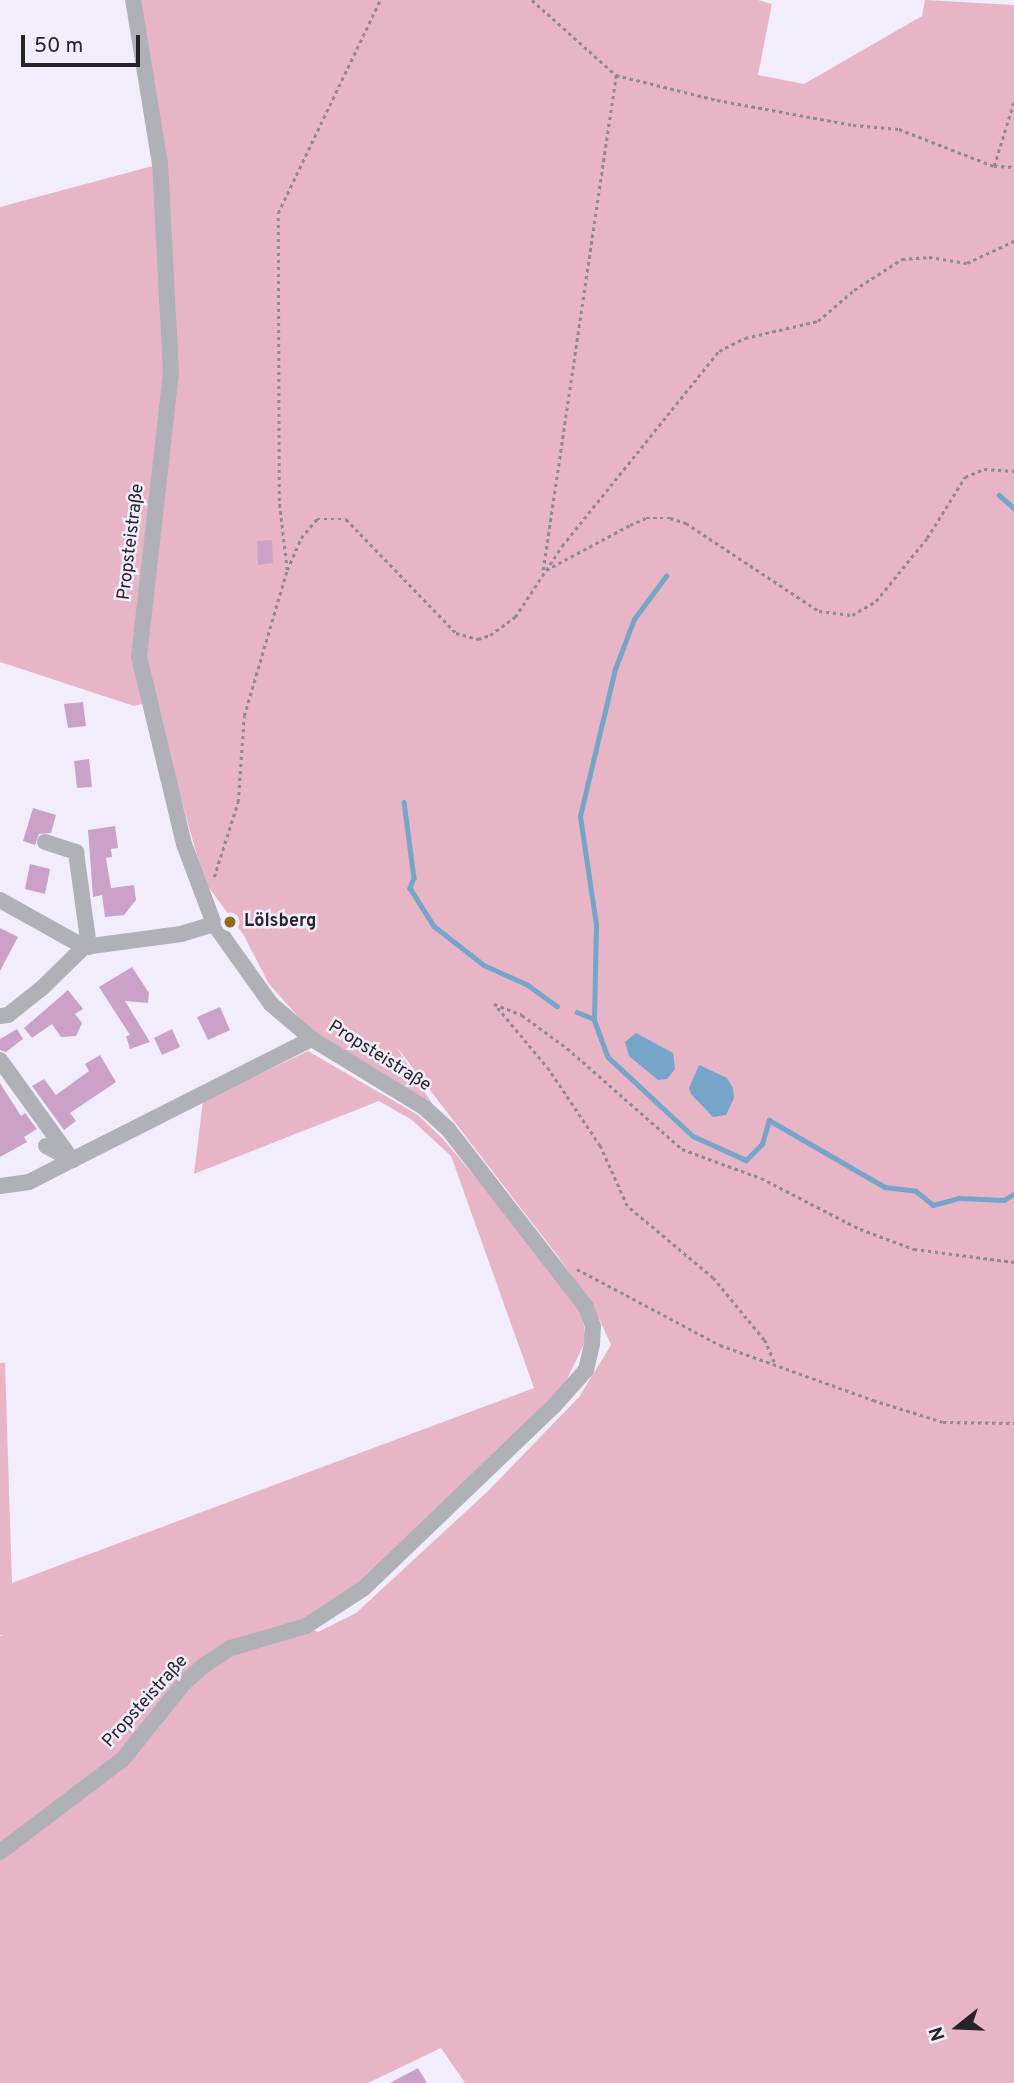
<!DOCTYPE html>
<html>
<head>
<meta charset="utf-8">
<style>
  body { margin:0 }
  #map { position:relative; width:1014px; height:2083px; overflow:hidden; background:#f2edfd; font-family:Overpass,sans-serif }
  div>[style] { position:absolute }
  .green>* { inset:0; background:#e8b5c6 }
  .water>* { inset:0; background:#76a5ca }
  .stream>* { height:4.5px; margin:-2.25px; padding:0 2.25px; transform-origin:2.25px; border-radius:2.25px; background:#76a5ca }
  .building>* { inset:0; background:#cca1c9 }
  .path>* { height:2.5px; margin-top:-1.25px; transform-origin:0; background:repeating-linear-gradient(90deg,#8d8a94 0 3.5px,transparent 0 7px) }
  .minor>* { height:16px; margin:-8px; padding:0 8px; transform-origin:8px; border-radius:8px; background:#afb1b7 }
  .dots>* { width:19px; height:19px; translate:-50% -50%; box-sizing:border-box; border:4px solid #f2edfd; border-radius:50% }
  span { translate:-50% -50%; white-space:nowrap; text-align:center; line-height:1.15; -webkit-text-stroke:5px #f2edfd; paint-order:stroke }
  .street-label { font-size:18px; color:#252429 }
  .poi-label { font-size:18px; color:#252429; font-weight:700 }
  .left { translate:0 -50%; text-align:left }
  .north { position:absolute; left:923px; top:1992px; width:70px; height:70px; -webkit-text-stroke:5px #f2edfd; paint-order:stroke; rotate:252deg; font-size:19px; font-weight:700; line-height:28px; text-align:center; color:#252429 }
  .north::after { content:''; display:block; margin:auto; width:24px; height:32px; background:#252429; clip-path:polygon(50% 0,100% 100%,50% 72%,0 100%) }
  .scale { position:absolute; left:21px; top:35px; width:119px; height:32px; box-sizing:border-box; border:4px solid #252429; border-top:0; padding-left:9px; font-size:21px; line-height:24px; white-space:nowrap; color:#252429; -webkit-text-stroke:5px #f2edfd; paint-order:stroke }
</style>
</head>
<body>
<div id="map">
  <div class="green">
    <i style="clip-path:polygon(133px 0,758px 0,772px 4px,758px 75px,804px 84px,922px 16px,925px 0,1014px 5px,1014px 2083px,465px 2083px,441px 2048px,368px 2083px,0 2083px,0 1636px,4px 1635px,0 1635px,0 1363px,5px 1363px,12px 1583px,534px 1388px,451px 1156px,412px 1120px,379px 1101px,194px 1174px,203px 1101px,308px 1051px,418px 1115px,443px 1139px,538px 1252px,582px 1314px,586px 1340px,554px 1406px,423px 1535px,307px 1627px,318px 1632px,356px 1613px,488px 1491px,579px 1397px,611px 1345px,594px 1307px,557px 1255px,396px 1046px,448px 1129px,304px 1023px,269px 984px,243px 934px,204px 881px,154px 701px,134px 706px,0 662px,0 207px,160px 164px)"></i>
  </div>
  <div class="water">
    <i style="clip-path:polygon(636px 1033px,673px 1053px,675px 1069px,667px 1079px,658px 1080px,629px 1056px,625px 1042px)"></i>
    <i style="clip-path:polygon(699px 1065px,727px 1078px,733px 1088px,734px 1098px,726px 1115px,713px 1117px,691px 1094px,689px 1088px)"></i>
  </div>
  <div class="stream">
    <i style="left:999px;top:495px;width:20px;rotate:41deg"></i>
    <i style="left:404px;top:802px;width:77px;rotate:82.5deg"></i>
    <i style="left:414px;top:878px;width:11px;rotate:112deg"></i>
    <i style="left:410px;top:888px;width:45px;rotate:57.7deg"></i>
    <i style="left:434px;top:926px;width:63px;rotate:38deg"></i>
    <i style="left:484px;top:965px;width:48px;rotate:24.4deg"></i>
    <i style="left:528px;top:985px;width:36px;rotate:36deg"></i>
    <i style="left:577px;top:1012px;width:18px;rotate:22deg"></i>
    <i style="left:594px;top:1019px;width:40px;rotate:69.8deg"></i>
    <i style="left:608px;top:1057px;width:116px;rotate:42.9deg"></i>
    <i style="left:693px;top:1136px;width:58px;rotate:24.4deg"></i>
    <i style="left:746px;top:1160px;width:23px;rotate:-45deg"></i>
    <i style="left:762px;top:1144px;width:25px;rotate:-74deg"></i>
    <i style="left:769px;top:1120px;width:134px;rotate:30deg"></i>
    <i style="left:885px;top:1187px;width:31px;rotate:7deg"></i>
    <i style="left:916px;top:1191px;width:22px;rotate:39deg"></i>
    <i style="left:933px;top:1205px;width:27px;rotate:-15deg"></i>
    <i style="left:959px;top:1198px;width:45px;rotate:2.5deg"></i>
    <i style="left:1004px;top:1200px;width:12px;rotate:-31deg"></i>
    <i style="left:594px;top:1019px;width:94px;rotate:-88.8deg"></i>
    <i style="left:596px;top:925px;width:110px;rotate:-98.4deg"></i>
    <i style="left:580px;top:816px;width:151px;rotate:-76.6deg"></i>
    <i style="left:615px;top:669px;width:53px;rotate:-69.2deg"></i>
    <i style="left:634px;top:619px;width:54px;rotate:-53.3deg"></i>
  </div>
  <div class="building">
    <i style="clip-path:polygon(272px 540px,273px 563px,258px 565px,257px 541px)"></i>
    <i style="clip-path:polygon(83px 702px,86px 726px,68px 728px,64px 704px)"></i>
    <i style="clip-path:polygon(89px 759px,92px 787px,77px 788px,74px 761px)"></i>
    <i style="clip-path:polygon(33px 808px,56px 815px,51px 833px,39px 834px,35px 845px,23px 841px)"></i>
    <i style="clip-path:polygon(115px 826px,118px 848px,111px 849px,112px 857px,106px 858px,111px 888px,134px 885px,136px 900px,124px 915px,105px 917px,102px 895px,93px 897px,88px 830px)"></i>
    <i style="clip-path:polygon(30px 864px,50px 869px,45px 894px,25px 889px)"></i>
    <i style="clip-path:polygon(0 928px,18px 937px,0 971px)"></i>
    <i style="clip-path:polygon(132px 967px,149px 993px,148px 1003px,125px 1001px,150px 1042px,130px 1049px,126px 1036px,130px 1035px,99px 987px)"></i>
    <i style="clip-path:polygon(68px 990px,83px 1009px,75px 1014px,82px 1023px,76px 1036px,61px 1037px,52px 1024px,32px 1038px,24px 1028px)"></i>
    <i style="clip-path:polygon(220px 1007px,230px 1030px,208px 1040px,197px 1017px)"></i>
    <i style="clip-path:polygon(17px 1029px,23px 1039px,6px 1052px,0 1050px,0 1039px)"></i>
    <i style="clip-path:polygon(172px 1029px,180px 1047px,162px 1055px,154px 1038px)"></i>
    <i style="clip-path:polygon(100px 1055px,116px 1082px,70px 1113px,76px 1121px,64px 1130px,32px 1086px,44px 1079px,56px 1095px,89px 1071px,85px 1064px)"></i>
    <i style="clip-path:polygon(0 1083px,21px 1116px,25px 1113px,37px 1129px,24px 1137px,27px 1142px,0 1157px)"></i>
    <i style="clip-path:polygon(418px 2068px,427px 2083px,390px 2083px)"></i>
  </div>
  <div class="path">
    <i style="left:532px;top:0;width:113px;rotate:41.8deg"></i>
    <i style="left:616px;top:75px;width:104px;rotate:13.9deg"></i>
    <i style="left:717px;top:100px;width:138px;rotate:10.4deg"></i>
    <i style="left:853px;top:125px;width:46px;rotate:5deg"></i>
    <i style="left:899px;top:129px;width:102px;rotate:21.3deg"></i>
    <i style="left:994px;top:166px;width:20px;rotate:3deg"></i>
    <i style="left:994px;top:166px;width:68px;rotate:-72.9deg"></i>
    <i style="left:287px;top:570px;width:69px;rotate:-96.6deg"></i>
    <i style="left:279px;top:501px;width:288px;rotate:-90.2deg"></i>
    <i style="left:278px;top:213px;width:236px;rotate:-64.4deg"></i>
    <i style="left:543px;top:570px;width:500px;rotate:-81.61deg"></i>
    <i style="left:546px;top:570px;width:95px;rotate:-28.2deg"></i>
    <i style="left:630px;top:525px;width:17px;rotate:-24deg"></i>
    <i style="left:646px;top:518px;width:24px"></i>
    <i style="left:670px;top:518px;width:17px;rotate:17deg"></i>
    <i style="left:686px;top:523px;width:159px;rotate:33.5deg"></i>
    <i style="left:819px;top:611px;width:33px;rotate:7deg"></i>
    <i style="left:852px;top:615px;width:28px;rotate:-30deg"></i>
    <i style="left:876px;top:601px;width:81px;rotate:-51deg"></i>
    <i style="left:927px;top:538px;width:72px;rotate:-58.1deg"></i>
    <i style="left:965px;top:477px;width:21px;rotate:-23deg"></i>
    <i style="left:984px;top:469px;width:30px;rotate:4deg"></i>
    <i style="left:214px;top:877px;width:79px;rotate:-72.3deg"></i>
    <i style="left:238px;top:802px;width:86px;rotate:-86deg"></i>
    <i style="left:244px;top:716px;width:152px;rotate:-73.6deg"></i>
    <i style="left:287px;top:570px;width:35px;rotate:-66deg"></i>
    <i style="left:301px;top:538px;width:25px;rotate:-50deg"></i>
    <i style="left:317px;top:519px;width:29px"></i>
    <i style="left:346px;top:519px;width:158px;rotate:46deg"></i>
    <i style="left:456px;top:633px;width:23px;rotate:15deg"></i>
    <i style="left:478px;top:639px;width:13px;rotate:-18deg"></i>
    <i style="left:490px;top:635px;width:31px;rotate:-36deg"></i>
    <i style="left:515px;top:617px;width:85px;rotate:-56.5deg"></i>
    <i style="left:562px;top:546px;width:250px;rotate:-51.2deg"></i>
    <i style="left:719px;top:351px;width:29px;rotate:-27deg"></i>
    <i style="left:745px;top:338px;width:75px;rotate:-13.1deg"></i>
    <i style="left:818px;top:321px;width:48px;rotate:-40.7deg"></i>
    <i style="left:854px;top:290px;width:57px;rotate:-32.9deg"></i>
    <i style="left:902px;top:259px;width:27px;rotate:-4deg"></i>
    <i style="left:929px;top:257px;width:38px;rotate:9deg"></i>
    <i style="left:967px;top:263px;width:52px;rotate:-25.1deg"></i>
    <i style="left:577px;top:1269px;width:162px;rotate:28deg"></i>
    <i style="left:720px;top:1345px;width:163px;rotate:19.8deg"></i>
    <i style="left:873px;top:1400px;width:73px;rotate:17.4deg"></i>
    <i style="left:943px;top:1422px;width:71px;rotate:0.8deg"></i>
    <i style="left:774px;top:1362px;width:24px;rotate:-114deg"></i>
    <i style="left:764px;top:1340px;width:80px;rotate:-129.4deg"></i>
    <i style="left:713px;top:1278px;width:112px;rotate:-140.1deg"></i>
    <i style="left:627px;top:1206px;width:66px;rotate:-114.2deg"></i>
    <i style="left:600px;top:1146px;width:92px;rotate:-123.9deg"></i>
    <i style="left:549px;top:1070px;width:86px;rotate:-129.8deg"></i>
    <i style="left:494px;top:1004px;width:30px;rotate:21deg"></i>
    <i style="left:522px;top:1015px;width:56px;rotate:36.3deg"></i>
    <i style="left:567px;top:1048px;width:153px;rotate:41.3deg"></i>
    <i style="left:682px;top:1149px;width:84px;rotate:20.2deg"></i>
    <i style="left:761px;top:1178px;width:111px;rotate:27.3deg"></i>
    <i style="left:860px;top:1229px;width:58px;rotate:20.3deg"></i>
    <i style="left:914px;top:1249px;width:101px;rotate:7.4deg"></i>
  </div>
  <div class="minor">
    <i style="left:45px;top:842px;width:33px;rotate:18deg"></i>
    <i style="left:76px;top:852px;width:96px;rotate:82.2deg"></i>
    <i style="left:0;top:900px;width:96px;rotate:29.2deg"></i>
    <i style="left:84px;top:947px;width:98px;rotate:-7.6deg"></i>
    <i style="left:181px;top:934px;width:34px;rotate:-17deg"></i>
    <i style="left:0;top:1016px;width:8px;rotate:-7deg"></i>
    <i style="left:8px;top:1015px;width:43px;rotate:-38.5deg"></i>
    <i style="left:42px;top:988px;width:59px;rotate:-44.3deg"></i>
    <i style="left:0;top:1060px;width:123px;rotate:54.2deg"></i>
    <i style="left:72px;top:1160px;width:48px;rotate:152.9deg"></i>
    <i style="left:29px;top:1182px;width:29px;rotate:172deg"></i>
    <i style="left:46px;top:1146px;width:30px;rotate:28deg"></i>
    <i style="left:72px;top:1160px;width:269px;rotate:-26.8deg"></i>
    <i style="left:0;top:1852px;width:154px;rotate:-37.1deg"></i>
    <i style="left:123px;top:1759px;width:99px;rotate:-51.2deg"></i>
    <i style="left:185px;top:1682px;width:28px;rotate:-41deg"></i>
    <i style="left:206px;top:1664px;width:30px;rotate:-33deg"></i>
    <i style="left:231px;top:1648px;width:78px;rotate:-16.3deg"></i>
    <i style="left:306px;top:1626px;width:69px;rotate:-33.2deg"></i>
    <i style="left:364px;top:1588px;width:263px;rotate:-43.8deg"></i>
    <i style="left:554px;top:1406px;width:48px;rotate:-48.4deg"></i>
    <i style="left:586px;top:1370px;width:28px;rotate:-77deg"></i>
    <i style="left:592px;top:1343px;width:17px;rotate:-87deg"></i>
    <i style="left:593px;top:1326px;width:20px;rotate:-110deg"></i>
    <i style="left:586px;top:1307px;width:225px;rotate:-127.8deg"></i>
    <i style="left:448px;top:1129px;width:31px;rotate:-138deg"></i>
    <i style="left:425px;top:1108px;width:132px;rotate:-148.6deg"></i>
    <i style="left:312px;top:1039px;width:54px;rotate:-139.5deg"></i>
    <i style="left:271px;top:1004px;width:98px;rotate:-125.5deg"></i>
    <i style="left:214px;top:924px;width:85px;rotate:-110.6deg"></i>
    <i style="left:184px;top:844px;width:192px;rotate:-103.5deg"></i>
    <i style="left:139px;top:657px;width:286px;rotate:-83.6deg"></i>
    <i style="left:171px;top:373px;width:209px;rotate:-93deg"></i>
    <i style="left:160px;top:164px;width:166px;rotate:-99.3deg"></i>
  </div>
  <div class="dots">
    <i style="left:230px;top:922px;background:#936d15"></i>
  </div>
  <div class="street-label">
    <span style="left:132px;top:542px;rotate:-83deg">Propsteistraße</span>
    <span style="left:379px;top:1057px;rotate:32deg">Propsteistraße</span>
    <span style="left:146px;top:1702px;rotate:-48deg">Propsteistraße</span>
  </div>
  <div class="poi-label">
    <span class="left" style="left:244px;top:922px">Lölsberg</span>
  </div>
  <div class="north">N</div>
  <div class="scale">50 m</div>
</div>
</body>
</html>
